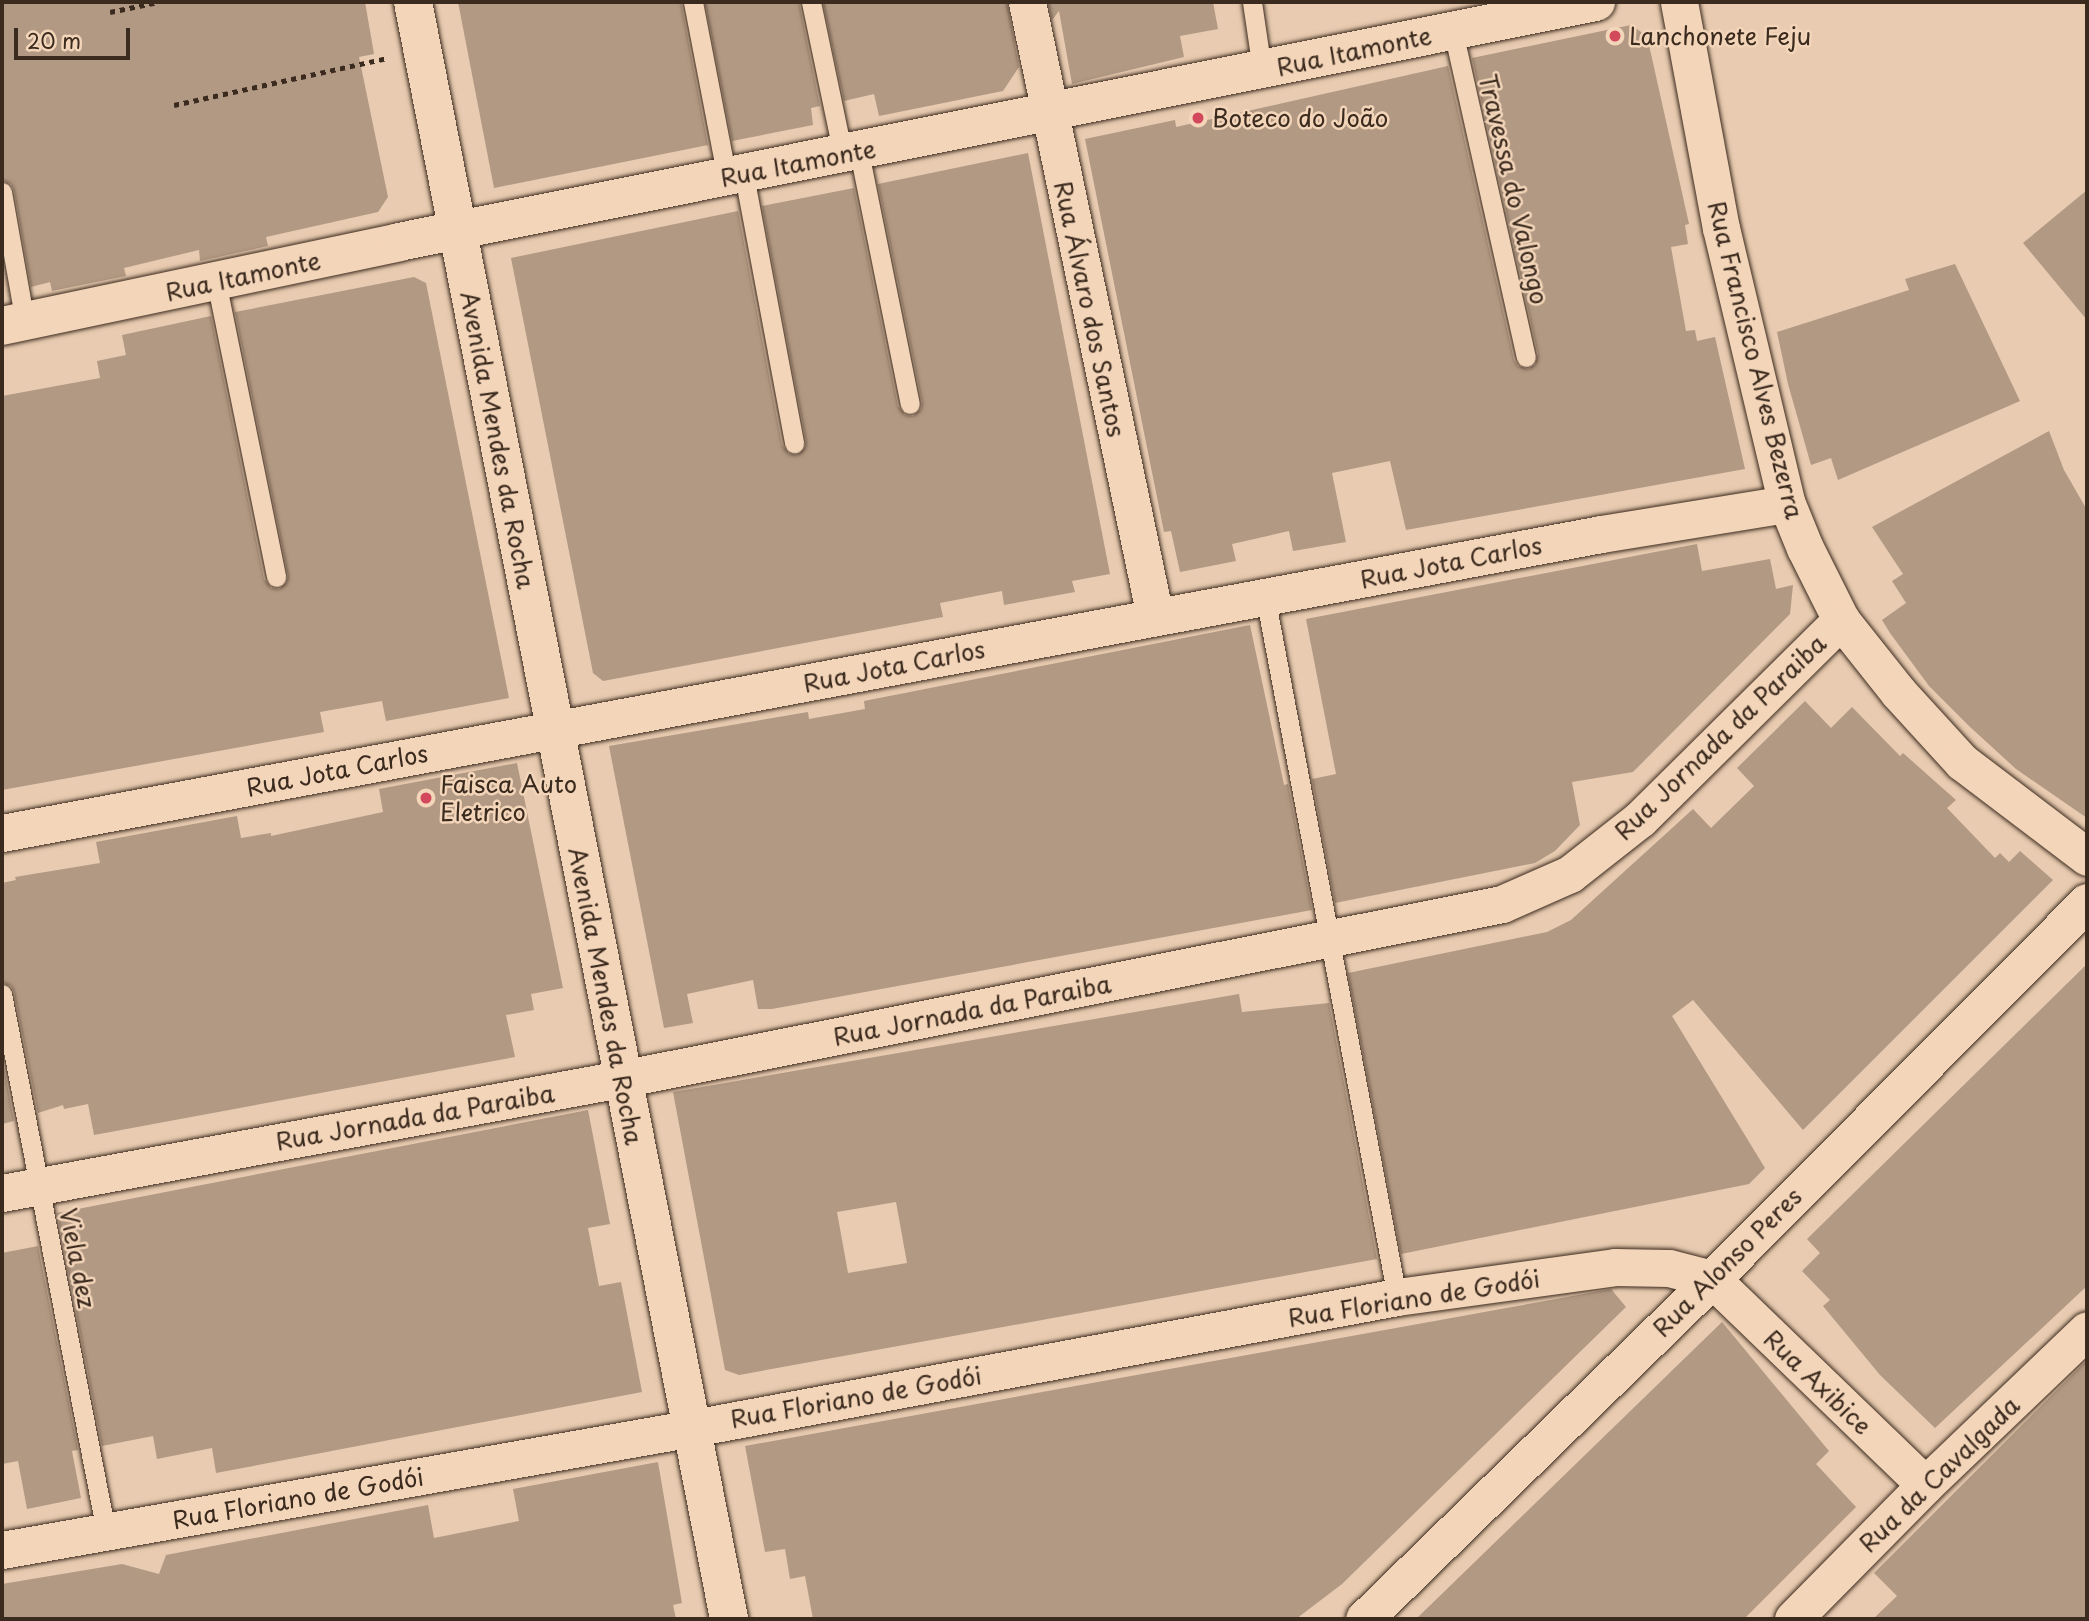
<!DOCTYPE html>
<html>
<head>
<meta charset="utf-8">
<style>
  body { margin:0 }
  #map { position:relative; width:2089px; height:1621px; overflow:hidden; background:#e8cbb0; font-family:"Playpen Sans",sans-serif }
  div>[style] { position:absolute }
  .building>* { inset:0; background:#b29983 }
  .path>* { height:4.5px; margin-top:-2.25px; transform-origin:0; background:repeating-linear-gradient(90deg,#3b2a1e 0 5px,transparent 0 10px) }
  .roads { filter:drop-shadow(0 0 2px #3b2a1e) drop-shadow(0 0 2px #3b2a1e) }
  .lane>* { height:19px; margin:-9.5px; padding:0 9.5px; transform-origin:9.5px; border-radius:9.5px; background:#f3d5b9 }
  .street>* { height:37px; margin:-18.5px; padding:0 18.5px; transform-origin:18.5px; border-radius:18.5px; background:#f3d5b9 }
  .secondary>* { height:38px; margin:-19px; padding:0 19px; transform-origin:19px; border-radius:19px; background:#f3d5b9 }
  .dots>* { width:19px; height:19px; translate:-50% -50%; box-sizing:border-box; border:4px solid #f3d5b9; border-radius:50% }
  span { translate:-50% -50%; white-space:nowrap; text-align:center; line-height:1.15; -webkit-text-stroke:5px #f3d5b9; paint-order:stroke }
  .poi-label { font-size:24px; color:#3b2a1e }
  .left { translate:0 -50%; text-align:left }
  .street-label { font-size:24px; color:#3b2a1e }
  .frame { position:absolute; inset:0; border:4px solid #3b2a1e; pointer-events:none }
  .scale { position:absolute; left:14px; top:28px; width:116px; height:32px; box-sizing:border-box; border:4px solid #3b2a1e; border-top:0; padding-left:9px; font-size:21px; line-height:24px; white-space:nowrap; color:#3b2a1e; -webkit-text-stroke:5px #f3d5b9; paint-order:stroke }
</style>
</head>
<body>
<div id="map">
  <div class="building">
    <i style="clip-path:polygon(2px 2px,365px 2px,374px 54px,359px 57px,388px 197px,378px 212px,266px 237px,268px 246px,200px 261px,199px 250px,124px 268px,126px 276px,52px 291px,50px 282px,31px 287px,14px 190px,11px 184px,2px 180px)"></i>
    <i style="clip-path:polygon(458px 2px,681px 2px,708px 145px,494px 188px)"></i>
    <i style="clip-path:polygon(705px 2px,799px 2px,820px 106px,811px 108px,813px 125px,732px 141px)"></i>
    <i style="clip-path:polygon(823px 2px,1007px 2px,1019px 67px,1003px 91px,879px 116px,874px 94px,844px 101px)"></i>
    <i style="clip-path:polygon(1048px 2px,1213px 2px,1218px 29px,1180px 36px,1184px 57px,1072px 84px,1059px 11px,1052px 20px)"></i>
    <i style="clip-path:polygon(1631px 25px,1647px 36px,1689px 224px,1685px 225px,1688px 244px,1671px 247px,1686px 331px,1695px 330px,1697px 341px,1715px 337px,1745px 469px,1406px 530px,1390px 461px,1332px 473px,1346px 542px,1293px 551px,1289px 531px,1232px 544px,1236px 561px,1180px 572px,1171px 531px,1164px 532px,1085px 139px,1175px 120px,1176px 127px,1448px 66px,1514px 360px,1518px 366px,1528px 369px,1535px 365px,1538px 354px,1472px 58px)"></i>
    <i style="clip-path:polygon(1028px 153px,1110px 574px,1072px 581px,1075px 592px,1004px 605px,1002px 591px,940px 603px,943px 617px,603px 681px,593px 673px,511px 258px,738px 211px,782px 445px,789px 454px,797px 455px,805px 448px,806px 441px,762px 206px,854px 188px,898px 406px,905px 415px,913px 416px,921px 409px,922px 402px,878px 184px)"></i>
    <i style="clip-path:polygon(2087px 190px,2087px 320px,2023px 243px)"></i>
    <i style="clip-path:polygon(1955px 264px,2020px 401px,1838px 480px,1831px 458px,1811px 465px,1788px 384px,1777px 332px,1909px 290px,1905px 279px)"></i>
    <i style="clip-path:polygon(414px 277px,426px 283px,509px 698px,386px 721px,382px 701px,320px 712px,324px 732px,2px 790px,2px 396px,100px 378px,97px 361px,126px 355px,122px 335px,211px 316px,264px 579px,271px 588px,279px 589px,287px 582px,288px 575px,235px 312px)"></i>
    <i style="clip-path:polygon(2049px 431px,2064px 470px,2087px 510px,2087px 818px,2016px 769px,1969px 726px,1929px 686px,1890px 633px,1882px 620px,1906px 603px,1892px 581px,1903px 574px,1872px 527px)"></i>
    <i style="clip-path:polygon(1697px 544px,1702px 571px,1770px 559px,1776px 589px,1793px 585px,1790px 614px,1633px 772px,1572px 782px,1580px 825px,1555px 851px,1535px 863px,1335px 903px,1312px 779px,1336px 774px,1306px 619px)"></i>
    <i style="clip-path:polygon(1250px 625px,1284px 785px,1288px 784px,1312px 910px,772px 1009px,758px 1009px,753px 980px,687px 994px,693px 1023px,664px 1028px,609px 746px,808px 712px,809px 719px,865px 709px,864px 701px)"></i>
    <i style="clip-path:polygon(1805px 701px,1831px 728px,1852px 707px,1900px 756px,1903px 753px,1956px 800px,1947px 808px,1995px 858px,2000px 853px,2009px 862px,2020px 851px,2053px 880px,1803px 1130px,1693px 1000px,1672px 1016px,1765px 1168px,1749px 1184px,1401px 1254px,1348px 973px,1547px 932px,1571px 920px,1693px 809px,1711px 828px,1754px 786px,1737px 768px)"></i>
    <i style="clip-path:polygon(517px 763px,563px 988px,531px 994px,534px 1010px,506px 1015px,515px 1057px,94px 1135px,88px 1104px,64px 1109px,63px 1105px,38px 1113px,14px 992px,11px 986px,2px 982px,2px 883px,16px 880px,15px 877px,100px 863px,96px 842px,237px 816px,241px 838px,271px 833px,271px 836px,383px 812px,379px 789px)"></i>
    <i style="clip-path:polygon(2087px 964px,2087px 1286px,1935px 1428px,1880px 1375px,1823px 1306px,1830px 1300px,1802px 1271px,1820px 1253px,1807px 1239px)"></i>
    <i style="clip-path:polygon(evenodd,1239px 994px,1242px 1012px,1329px 1003px,1377px 1259px,739px 1375px,725px 1370px,673px 1092px,1239px 994px,896px 1202px,907px 1263px,848px 1273px,837px 1212px,896px 1202px)"></i>
    <i style="clip-path:polygon(2px 1057px,14px 1121px,2px 1124px)"></i>
    <i style="clip-path:polygon(588px 1110px,610px 1224px,588px 1228px,599px 1286px,621px 1282px,642px 1392px,216px 1473px,212px 1448px,157px 1459px,153px 1436px,102px 1446px,57px 1213px)"></i>
    <i style="clip-path:polygon(38px 1246px,78px 1450px,72px 1451px,81px 1498px,27px 1509px,18px 1461px,2px 1464px,2px 1253px)"></i>
    <i style="clip-path:polygon(1611px 1289px,1626px 1307px,1342px 1584px,1296px 1619px,813px 1619px,805px 1576px,790px 1579px,785px 1549px,765px 1552px,745px 1446px)"></i>
    <i style="clip-path:polygon(1722px 1322px,1829px 1451px,1816px 1464px,1856px 1507px,1744px 1619px,1416px 1619px)"></i>
    <i style="clip-path:polygon(2087px 1360px,2087px 1619px,1873px 1619px,1897px 1596px,1874px 1573px)"></i>
    <i style="clip-path:polygon(658px 1462px,682px 1603px,673px 1605px,676px 1619px,2px 1619px,2px 1584px,122px 1564px,159px 1574px,166px 1555px,428px 1505px,434px 1538px,519px 1521px,513px 1489px)"></i>
  </div>
  <div class="path">
    <i style="left:110px;top:12px;width:49px;rotate:-11.8deg"></i>
    <i style="left:174px;top:105px;width:218px;rotate:-12.4deg"></i>
  </div>
  <div class="roads">
    <div class="lane">
      <i style="left:693px;top:2px;width:179px;rotate:79.1deg"></i>
      <i style="left:811px;top:2px;width:156px;rotate:78.2deg"></i>
      <i style="left:1252px;top:2px;width:69px;rotate:81.6deg"></i>
      <i style="left:1453px;top:31px;width:334px;rotate:77.4deg"></i>
      <i style="left:859px;top:152px;width:257px;rotate:78.6deg"></i>
      <i style="left:744px;top:175px;width:273px;rotate:79.4deg"></i>
      <i style="left:2px;top:192px;width:132px;rotate:80deg"></i>
      <i style="left:216px;top:281px;width:302px;rotate:78.5deg"></i>
      <i style="left:1265px;top:596px;width:713px;rotate:79.34deg"></i>
      <i style="left:2px;top:994px;width:548px;rotate:79.06deg"></i>
    </div>
    <div class="street">
      <i style="left:1027px;top:2px;width:628px;rotate:78.24deg"></i>
      <i style="left:1679px;top:2px;width:230px;rotate:79.5deg"></i>
      <i style="left:1721px;top:228px;width:284px;rotate:76.6deg"></i>
      <i style="left:1787px;top:504px;width:48px;rotate:67.8deg"></i>
      <i style="left:1805px;top:548px;width:80px;rotate:63.4deg"></i>
      <i style="left:1841px;top:620px;width:92px;rotate:51.6deg"></i>
      <i style="left:1898px;top:692px;width:95px;rotate:47.6deg"></i>
      <i style="left:1962px;top:762px;width:157px;rotate:37.2deg"></i>
      <i style="left:2px;top:833px;width:1627px;rotate:-10.59deg"></i>
      <i style="left:1601px;top:534px;width:188px;rotate:-9.2deg"></i>
      <i style="left:2px;top:1193px;width:629px;rotate:-10.44deg"></i>
      <i style="left:621px;top:1079px;width:898px;rotate:-11.23deg"></i>
      <i style="left:1502px;top:904px;width:74px;rotate:-23.8deg"></i>
      <i style="left:1570px;top:874px;width:89px;rotate:-38.2deg"></i>
      <i style="left:1640px;top:819px;width:283px;rotate:-44.7deg"></i>
      <i style="left:2px;top:1550px;width:702px;rotate:-10.01deg"></i>
      <i style="left:693px;top:1428px;width:716px;rotate:-10.54deg"></i>
      <i style="left:1397px;top:1297px;width:220px;rotate:-7.8deg"></i>
      <i style="left:1615px;top:1267px;width:54px;rotate:1.1deg"></i>
      <i style="left:1669px;top:1268px;width:44px;rotate:14.3deg"></i>
      <i style="left:1712px;top:1279px;width:296px;rotate:44deg"></i>
      <i style="left:1364px;top:1619px;width:487px;rotate:-44.3deg"></i>
      <i style="left:1712px;top:1279px;width:532px;rotate:-45.15deg"></i>
      <i style="left:1793px;top:1619px;width:188px;rotate:-45.4deg"></i>
      <i style="left:1925px;top:1485px;width:224px;rotate:-43.7deg"></i>
    </div>
    <div class="secondary">
      <i style="left:413px;top:2px;width:1648px;rotate:78.94deg"></i>
      <i style="left:2px;top:326px;width:406px;rotate:-11.9deg"></i>
      <i style="left:399px;top:242px;width:1221px;rotate:-11.34deg"></i>
    </div>
  </div>
  <div class="dots">
    <i style="left:1615px;top:36px;background:#d1495b"></i>
    <i style="left:1198px;top:118px;background:#d1495b"></i>
    <i style="left:426px;top:798px;background:#d1495b"></i>
  </div>
  <div class="poi-label">
    <span class="left" style="left:1629px;top:36px">Lanchonete Feju</span>
    <span class="left" style="left:1212px;top:118px">Boteco do João</span>
    <span class="left" style="left:440px;top:798px">Faisca Auto<br>Eletrico</span>
  </div>
  <div class="street-label">
    <span style="left:1354px;top:51px;rotate:-12deg">Rua Itamonte</span>
    <span style="left:798px;top:163px;rotate:-11deg">Rua Itamonte</span>
    <span style="left:1514px;top:189px;rotate:77deg">Travessa do Valongo</span>
    <span style="left:243px;top:276px;rotate:-12deg">Rua Itamonte</span>
    <span style="left:1090px;top:309px;rotate:78deg">Rua Álvaro dos Santos</span>
    <span style="left:1756px;top:360px;rotate:76deg">Rua Francisco Alves Bezerra</span>
    <span style="left:498px;top:440px;rotate:79deg">Avenida Mendes da Rocha</span>
    <span style="left:1451px;top:562px;rotate:-11deg">Rua Jota Carlos</span>
    <span style="left:894px;top:666px;rotate:-11deg">Rua Jota Carlos</span>
    <span style="left:1720px;top:737px;rotate:-44deg">Rua Jornada da Paraiba</span>
    <span style="left:337px;top:770px;rotate:-11deg">Rua Jota Carlos</span>
    <span style="left:606px;top:996px;rotate:79deg">Avenida Mendes da Rocha</span>
    <span style="left:972px;top:1010px;rotate:-11deg">Rua Jornada da Paraiba</span>
    <span style="left:415px;top:1117px;rotate:-10deg">Rua Jornada da Paraiba</span>
    <span style="left:78px;top:1258px;rotate:79deg">Viela dez</span>
    <span style="left:1727px;top:1262px;rotate:-45deg">Rua Alonso Peres</span>
    <span style="left:1414px;top:1298px;rotate:-9deg">Rua Floriano de Godói</span>
    <span style="left:1818px;top:1382px;rotate:44deg">Rua Axibice</span>
    <span style="left:856px;top:1397px;rotate:-10deg">Rua Floriano de Godói</span>
    <span style="left:1939px;top:1474px;rotate:-44deg">Rua da Cavalgada</span>
    <span style="left:298px;top:1498px;rotate:-10deg">Rua Floriano de Godói</span>
  </div>
  <div class="frame"></div>
  <div class="scale">20 m</div>
</div>
</body>
</html>
